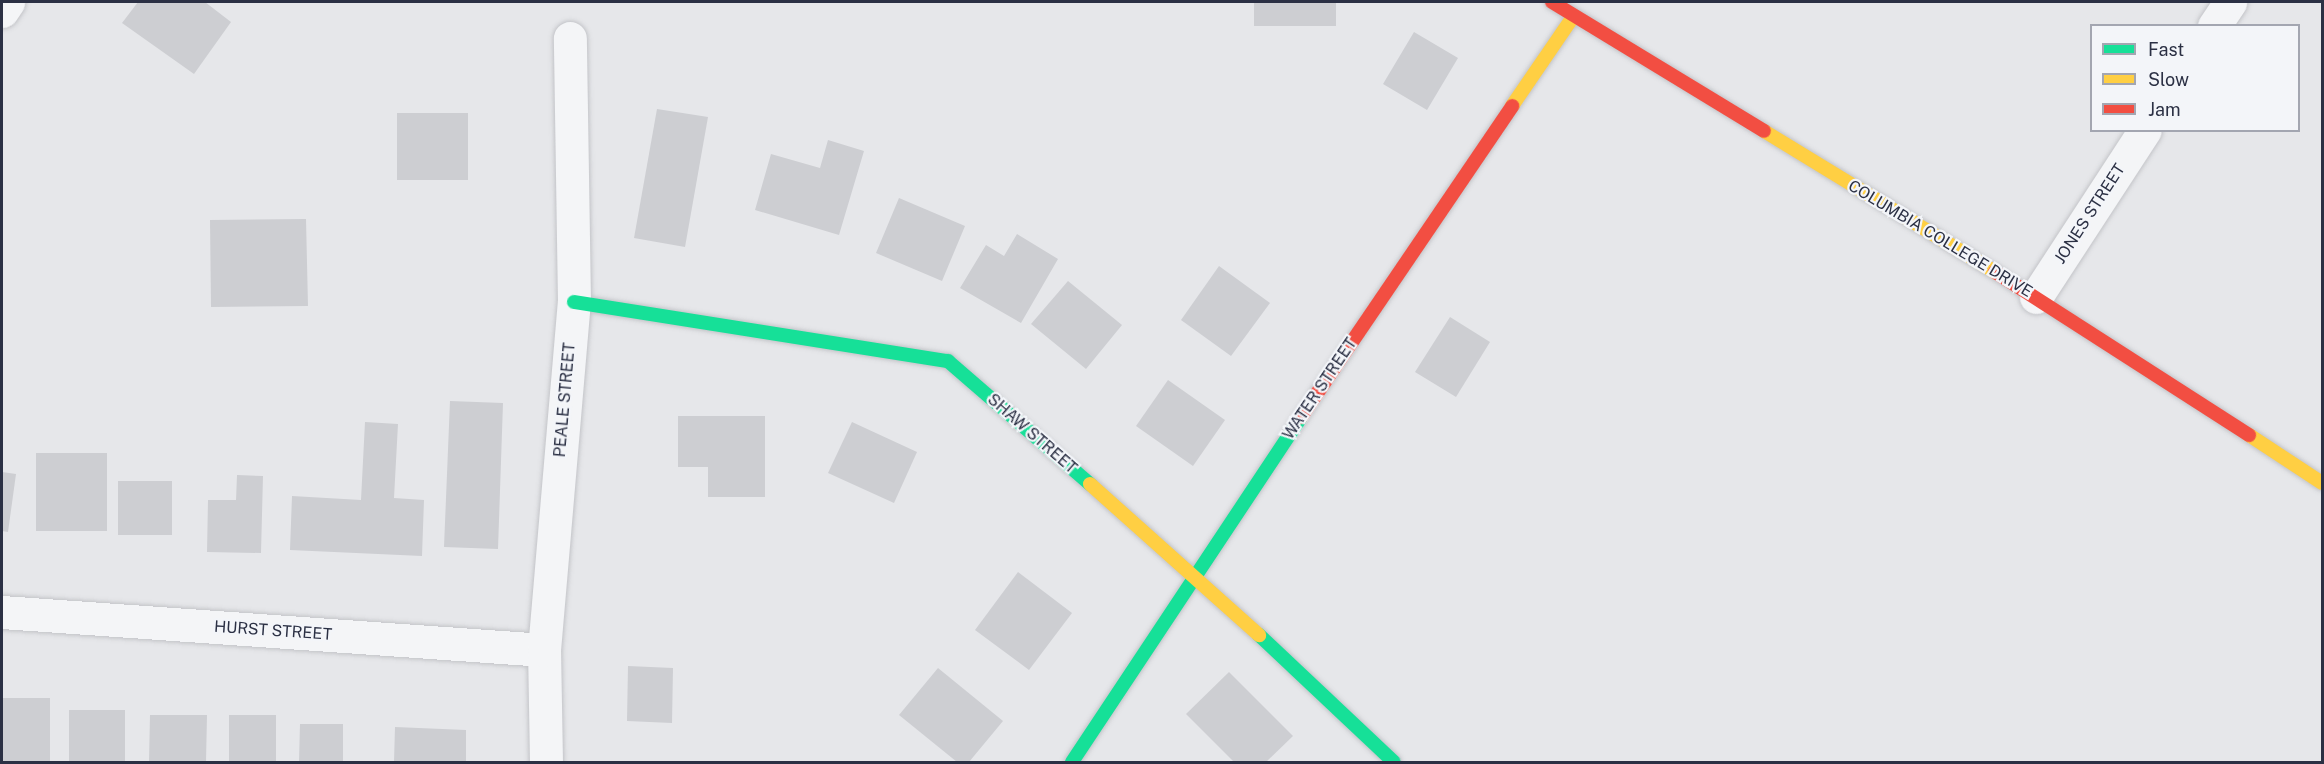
<!DOCTYPE html>
<html>
<head>
<meta charset="utf-8">
<style>
  body { margin:0 }
  #map { position:relative; width:2324px; height:764px; overflow:hidden; background:#e6e7ea; font-family:"Public Sans",sans-serif }
  div>[style] { position:absolute }
  .building>* { inset:0; background:#cdced2 }
  .roads { filter:drop-shadow(0 0 2px #c3c4c8) drop-shadow(0 0 2px #c3c4c8) }
  .street>* { height:33px; margin:-16.5px; padding:0 16.5px; transform-origin:16.5px; border-radius:16.5px; background:#f4f5f7 }
  .fast>* { height:14px; margin:-7px; padding:0 7px; transform-origin:7px; border-radius:7px; background:#16e098 }
  .slow>* { height:14px; margin:-7px; padding:0 7px; transform-origin:7px; border-radius:7px; background:#ffcf43 }
  .jam>* { height:14px; margin:-7px; padding:0 7px; transform-origin:7px; border-radius:7px; background:#f24e42 }
  span { translate:-50% -50%; white-space:nowrap; text-align:center; line-height:1.15; -webkit-text-stroke:4.5px #f3f5f9; paint-order:stroke }
  .street-label { font-size:16px; color:#2b3044 }
  .frame { position:absolute; inset:0; border:3px solid #2b3044; pointer-events:none }
  .legend { position:absolute; left:2090px; top:24px; width:210px; height:108px; box-sizing:border-box; background:#f3f5f9; border:2px solid #a3a6b1; margin:0; padding:8px 10px; list-style:none; font-size:18px; color:#2b3044 }
  .legend li { display:flex; align-items:center; gap:12px; height:30px }
  .legend b { width:30px; border:2px solid #a3a6b1 }
</style>
</head>
<body>
<div id="map">
  <div class="building">
    <i style="clip-path:polygon(138px 2px,205px 2px,231px 22px,194px 74px,122px 23px)"></i>
    <i style="clip-path:polygon(1254px 2px,1336px 2px,1336px 26px,1254px 26px)"></i>
    <i style="clip-path:polygon(1414px 32px,1458px 58px,1427px 110px,1383px 84px)"></i>
    <i style="clip-path:polygon(657px 109px,708px 117px,685px 247px,634px 238px)"></i>
    <i style="clip-path:polygon(397px 113px,468px 113px,468px 180px,397px 180px)"></i>
    <i style="clip-path:polygon(828px 140px,864px 151px,839px 235px,755px 210px,771px 154px,820px 168px)"></i>
    <i style="clip-path:polygon(899px 198px,965px 226px,942px 281px,876px 253px)"></i>
    <i style="clip-path:polygon(306px 219px,308px 306px,211px 307px,210px 220px)"></i>
    <i style="clip-path:polygon(1017px 234px,1058px 259px,1021px 323px,960px 288px,986px 245px,1004px 256px)"></i>
    <i style="clip-path:polygon(1219px 266px,1270px 303px,1231px 356px,1181px 320px)"></i>
    <i style="clip-path:polygon(1068px 281px,1122px 325px,1086px 369px,1031px 324px)"></i>
    <i style="clip-path:polygon(1450px 317px,1490px 342px,1456px 397px,1415px 372px)"></i>
    <i style="clip-path:polygon(1168px 380px,1225px 420px,1193px 466px,1136px 426px)"></i>
    <i style="clip-path:polygon(450px 401px,503px 403px,498px 549px,444px 547px)"></i>
    <i style="clip-path:polygon(678px 416px,765px 416px,765px 497px,708px 497px,708px 467px,678px 467px)"></i>
    <i style="clip-path:polygon(365px 422px,398px 424px,394px 498px,424px 500px,422px 556px,290px 550px,292px 496px,361px 500px)"></i>
    <i style="clip-path:polygon(852px 422px,917px 452px,894px 503px,828px 473px)"></i>
    <i style="clip-path:polygon(36px 453px,107px 453px,107px 531px,36px 531px)"></i>
    <i style="clip-path:polygon(2px 472px,16px 474px,8px 532px,2px 531px)"></i>
    <i style="clip-path:polygon(237px 475px,263px 476px,261px 553px,207px 552px,208px 500px,236px 500px)"></i>
    <i style="clip-path:polygon(118px 481px,172px 481px,172px 535px,118px 535px)"></i>
    <i style="clip-path:polygon(1018px 572px,1072px 613px,1029px 670px,975px 630px)"></i>
    <i style="clip-path:polygon(628px 666px,673px 668px,672px 723px,627px 721px)"></i>
    <i style="clip-path:polygon(938px 668px,1003px 721px,969px 762px,957px 762px,899px 715px)"></i>
    <i style="clip-path:polygon(1229px 672px,1293px 736px,1266px 762px,1234px 762px,1186px 714px)"></i>
    <i style="clip-path:polygon(2px 698px,50px 698px,50px 762px,2px 762px)"></i>
    <i style="clip-path:polygon(69px 710px,125px 710px,125px 762px,69px 762px)"></i>
    <i style="clip-path:polygon(150px 715px,207px 715px,206px 762px,149px 762px)"></i>
    <i style="clip-path:polygon(229px 715px,276px 715px,276px 762px,229px 762px)"></i>
    <i style="clip-path:polygon(300px 724px,343px 724px,343px 762px,299px 762px)"></i>
    <i style="clip-path:polygon(395px 727px,466px 730px,466px 762px,394px 762px)"></i>
  </div>
  <div class="roads">
    <div class="street">
      <i style="left:2px;top:11px;width:11px;rotate:-56deg"></i>
      <i style="left:2214px;top:26px;width:29px;rotate:-56deg"></i>
      <i style="left:2036px;top:297px;width:199px;rotate:-56.9deg"></i>
      <i style="left:2px;top:612px;width:543px;rotate:4.01deg"></i>
      <i style="left:546px;top:762px;width:112px;rotate:-91deg"></i>
      <i style="left:544px;top:650px;width:349px;rotate:-85.1deg"></i>
      <i style="left:574px;top:302px;width:264px;rotate:-90.9deg"></i>
    </div>
    <div class="fast">
      <i style="left:574px;top:302px;width:379px;rotate:9deg"></i>
      <i style="left:948px;top:361px;width:188px;rotate:40.9deg"></i>
      <i style="left:1259px;top:635px;width:185px;rotate:43.3deg"></i>
      <i style="left:1072px;top:762px;width:414px;rotate:-56.4deg"></i>
    </div>
    <div class="slow">
      <i style="left:1512px;top:106px;width:108px;rotate:-55.6deg"></i>
      <i style="left:1764px;top:131px;width:271px;rotate:31.4deg"></i>
      <i style="left:2249px;top:435px;width:87px;rotate:33.3deg"></i>
      <i style="left:1090px;top:484px;width:227px;rotate:41.8deg"></i>
    </div>
    <div class="jam">
      <i style="left:1552px;top:2px;width:248px;rotate:31.3deg"></i>
      <i style="left:1995px;top:272px;width:302px;rotate:32.7deg"></i>
      <i style="left:1301px;top:417px;width:376px;rotate:-55.8deg"></i>
    </div>
  </div>
  <div class="street-label">
    <span style="left:2090px;top:214px;rotate:-57deg">JONES STREET</span>
    <span style="left:1940px;top:239px;rotate:31deg">COLUMBIA COLLEGE DRIVE</span>
    <span style="left:1320px;top:389px;rotate:-56deg">WATER STREET</span>
    <span style="left:565px;top:400px;rotate:-85deg">PEALE STREET</span>
    <span style="left:1032px;top:434px;rotate:41deg">SHAW STREET</span>
    <span style="left:273px;top:631px;rotate:4deg">HURST STREET</span>
  </div>
  <div class="frame"></div>
  <ul class="legend">
  <li><b style="height:8px;background:#16e098"></b>Fast</li>
  <li><b style="height:8px;background:#ffcf43"></b>Slow</li>
  <li><b style="height:8px;background:#f24e42"></b>Jam</li>
  </ul>
</div>
</body>
</html>
